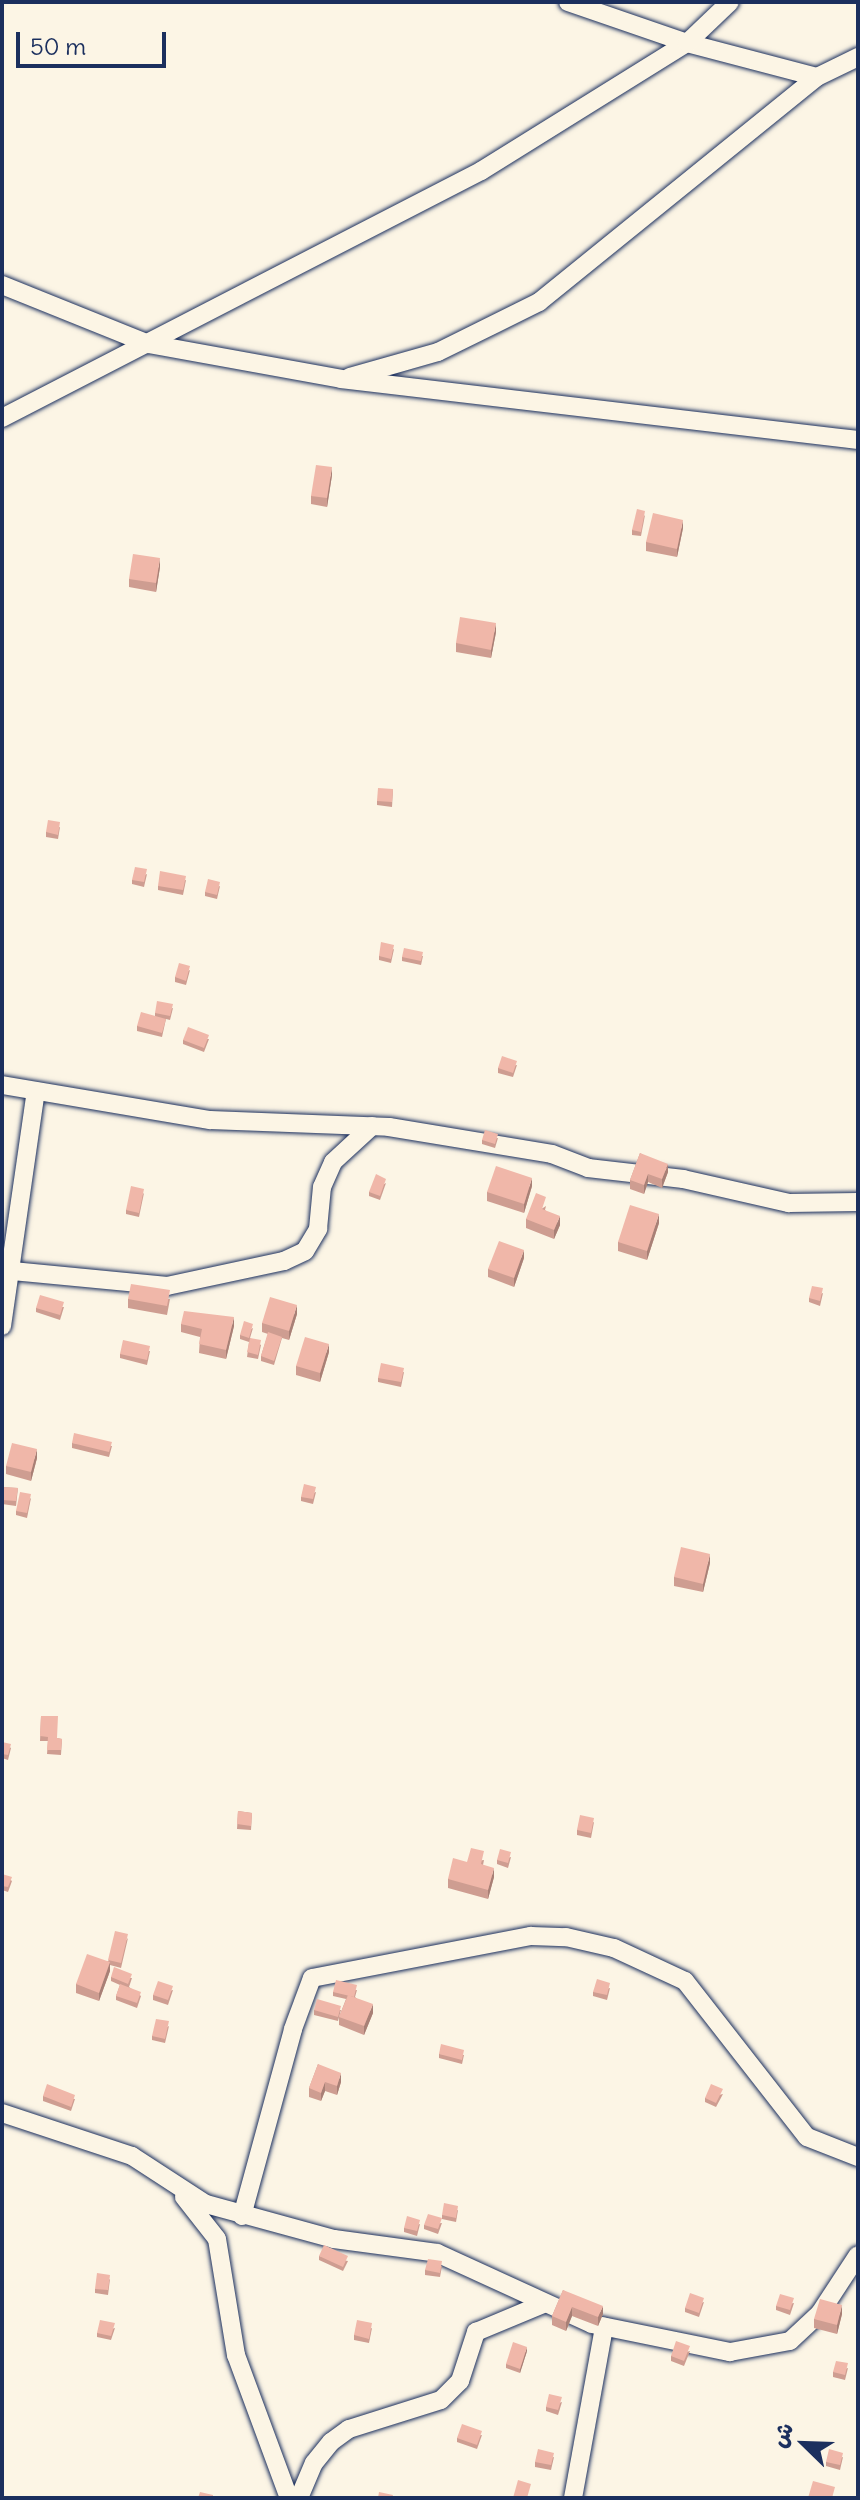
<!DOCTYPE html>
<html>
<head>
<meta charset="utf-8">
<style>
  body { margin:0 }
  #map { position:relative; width:860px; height:2500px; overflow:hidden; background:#fcf5e5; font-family:Delius,"Playpen Sans Arabic",sans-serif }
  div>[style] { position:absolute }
  .roads { filter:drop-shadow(0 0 2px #1b2f5e) drop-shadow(0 0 2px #1b2f5e) }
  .street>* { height:18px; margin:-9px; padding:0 9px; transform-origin:9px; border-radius:9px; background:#fcf5e5 }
  .wall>* { inset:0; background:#ce9d91 }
  .shaded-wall>* { inset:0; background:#a88076 }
  .building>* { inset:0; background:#f0b7a9 }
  span { translate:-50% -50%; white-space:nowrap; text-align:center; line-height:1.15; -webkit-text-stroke:8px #fcf5e5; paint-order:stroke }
  .frame { position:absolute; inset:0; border:4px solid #1b2f5e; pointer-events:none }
  .north { position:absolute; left:764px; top:2404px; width:80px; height:80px; -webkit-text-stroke:6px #fcf5e5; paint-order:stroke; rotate:293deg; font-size:22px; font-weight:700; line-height:32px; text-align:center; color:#1b2f5e }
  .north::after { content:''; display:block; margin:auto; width:28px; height:36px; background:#1b2f5e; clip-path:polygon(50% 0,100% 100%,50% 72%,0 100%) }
  .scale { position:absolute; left:16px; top:32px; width:150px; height:36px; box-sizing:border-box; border:4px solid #1b2f5e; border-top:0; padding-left:10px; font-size:24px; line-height:28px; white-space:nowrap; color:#1b2f5e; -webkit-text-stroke:6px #fcf5e5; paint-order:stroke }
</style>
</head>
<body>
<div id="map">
  <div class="roads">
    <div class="street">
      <i style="left:568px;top:2px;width:126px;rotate:19deg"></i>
      <i style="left:687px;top:43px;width:134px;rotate:14.7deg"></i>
      <i style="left:817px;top:77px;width:46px;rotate:-26deg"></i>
      <i style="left:2px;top:285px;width:158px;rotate:21.9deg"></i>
      <i style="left:149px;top:344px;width:195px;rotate:10.3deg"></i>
      <i style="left:341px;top:379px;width:521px;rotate:6.73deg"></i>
      <i style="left:350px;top:377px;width:91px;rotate:-15.9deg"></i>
      <i style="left:438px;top:352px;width:113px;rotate:-26.3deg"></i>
      <i style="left:539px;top:302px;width:358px;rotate:-39deg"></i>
      <i style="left:2px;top:418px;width:539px;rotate:-27.28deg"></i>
      <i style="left:481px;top:171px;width:243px;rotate:-31.9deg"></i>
      <i style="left:687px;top:43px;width:59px;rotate:-43.6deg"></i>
      <i style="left:2px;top:1085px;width:211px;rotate:9.6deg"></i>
      <i style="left:210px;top:1120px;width:179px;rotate:2.2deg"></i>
      <i style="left:389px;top:1127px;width:165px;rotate:9.4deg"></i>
      <i style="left:552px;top:1154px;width:39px;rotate:21deg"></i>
      <i style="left:588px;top:1168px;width:96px;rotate:6.6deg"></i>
      <i style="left:683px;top:1179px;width:109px;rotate:12.8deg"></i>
      <i style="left:789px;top:1203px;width:69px;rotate:-0.8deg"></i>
      <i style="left:2px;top:1270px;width:166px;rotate:5.5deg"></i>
      <i style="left:167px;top:1286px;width:120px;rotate:-12.1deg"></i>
      <i style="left:284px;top:1261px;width:23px;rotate:-25deg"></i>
      <i style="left:305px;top:1251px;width:26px;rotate:-59deg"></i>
      <i style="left:318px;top:1229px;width:42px;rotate:-84.6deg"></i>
      <i style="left:322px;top:1187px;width:27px;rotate:-66deg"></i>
      <i style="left:333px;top:1162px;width:53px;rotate:-42.7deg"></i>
      <i style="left:2px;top:1326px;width:237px;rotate:-81.8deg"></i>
      <i style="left:2px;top:2113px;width:137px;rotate:18.3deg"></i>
      <i style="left:132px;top:2156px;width:88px;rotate:33deg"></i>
      <i style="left:206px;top:2204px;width:133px;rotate:15.3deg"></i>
      <i style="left:334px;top:2239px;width:104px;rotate:7.7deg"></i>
      <i style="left:437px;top:2253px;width:170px;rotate:24.6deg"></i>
      <i style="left:592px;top:2324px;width:141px;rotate:11.5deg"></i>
      <i style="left:730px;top:2352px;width:61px;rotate:-10.4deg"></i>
      <i style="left:790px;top:2341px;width:41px;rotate:-43deg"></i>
      <i style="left:820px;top:2313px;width:69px;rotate:-56.8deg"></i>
      <i style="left:184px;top:2197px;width:53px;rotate:51.8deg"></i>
      <i style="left:217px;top:2239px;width:118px;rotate:80.7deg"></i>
      <i style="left:236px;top:2355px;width:153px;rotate:69.7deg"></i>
      <i style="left:242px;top:2216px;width:194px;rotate:-74.7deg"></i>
      <i style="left:293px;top:2029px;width:54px;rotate:-69.6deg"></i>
      <i style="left:312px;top:1978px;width:223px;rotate:-10.9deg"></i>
      <i style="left:531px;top:1936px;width:35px;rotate:2deg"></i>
      <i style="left:566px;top:1937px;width:49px;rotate:12.9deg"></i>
      <i style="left:614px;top:1948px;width:78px;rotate:24.9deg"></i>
      <i style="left:685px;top:1981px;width:198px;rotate:52deg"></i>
      <i style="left:807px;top:2137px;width:55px;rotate:21.4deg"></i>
      <i style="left:299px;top:2498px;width:38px;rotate:-67deg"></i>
      <i style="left:314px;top:2463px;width:27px;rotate:-51deg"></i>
      <i style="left:331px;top:2442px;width:22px;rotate:-36deg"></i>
      <i style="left:349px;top:2429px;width:96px;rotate:-17.5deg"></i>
      <i style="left:441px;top:2400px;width:27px;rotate:-45deg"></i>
      <i style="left:460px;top:2381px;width:52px;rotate:-71.9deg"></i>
      <i style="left:476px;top:2332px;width:73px;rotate:-22.7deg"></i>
      <i style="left:573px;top:2498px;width:174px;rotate:-79.7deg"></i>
    </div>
  </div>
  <div class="wall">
    <i style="clip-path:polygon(332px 475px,327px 507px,311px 504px,311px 496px)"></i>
    <i style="clip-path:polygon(645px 515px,641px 536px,632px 535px,632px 530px)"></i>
    <i style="clip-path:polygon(683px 528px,677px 557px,646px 551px,646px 542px)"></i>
    <i style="clip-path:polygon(160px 567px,156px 592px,129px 587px,129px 579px)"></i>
    <i style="clip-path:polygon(496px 632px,491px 658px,456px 652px,456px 643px)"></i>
    <i style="clip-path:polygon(393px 789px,392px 807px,377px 805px,377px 801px)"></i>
    <i style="clip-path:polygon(60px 827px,58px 839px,46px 837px,46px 832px)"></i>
    <i style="clip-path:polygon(147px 874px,144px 887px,132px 884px,132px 880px)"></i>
    <i style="clip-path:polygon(186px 880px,183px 895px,158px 890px,158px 886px)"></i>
    <i style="clip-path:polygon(220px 886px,217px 899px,205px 896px,205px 892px)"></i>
    <i style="clip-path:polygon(394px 949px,391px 963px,379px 960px,379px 956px)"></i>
    <i style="clip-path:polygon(423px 956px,421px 965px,402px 961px,402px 957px)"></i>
    <i style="clip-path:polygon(190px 970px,186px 985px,175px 982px,175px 977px)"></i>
    <i style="clip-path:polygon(173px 1008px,170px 1020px,166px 1019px,162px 1037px,137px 1031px,137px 1026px,155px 1016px,155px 1013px)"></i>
    <i style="clip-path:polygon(209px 1039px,204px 1052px,183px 1044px,183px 1040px)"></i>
    <i style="clip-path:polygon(517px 1065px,513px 1077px,498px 1073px,498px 1068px)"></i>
    <i style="clip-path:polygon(498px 1138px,495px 1148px,482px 1144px,482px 1140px)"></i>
    <i style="clip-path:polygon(640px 1153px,668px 1172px,662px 1188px,648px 1182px,644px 1194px,630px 1189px,630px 1180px)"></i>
    <i style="clip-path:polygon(386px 1183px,380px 1200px,369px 1196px,369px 1192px)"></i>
    <i style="clip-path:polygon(532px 1186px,524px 1213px,487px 1201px,487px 1192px)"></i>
    <i style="clip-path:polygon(144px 1193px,139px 1217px,126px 1214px,126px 1210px)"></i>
    <i style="clip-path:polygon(546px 1206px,545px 1210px,560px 1225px,554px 1239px,526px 1228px,526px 1219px)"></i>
    <i style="clip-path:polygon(659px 1223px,647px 1260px,618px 1251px,618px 1242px)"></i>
    <i style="clip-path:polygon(524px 1258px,514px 1287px,488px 1277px,488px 1269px)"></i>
    <i style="clip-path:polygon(823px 1293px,820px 1306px,809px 1302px,809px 1298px)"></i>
    <i style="clip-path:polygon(128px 1299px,170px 1299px,167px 1315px,128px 1308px)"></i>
    <i style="clip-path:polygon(64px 1307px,60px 1320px,36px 1312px,36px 1308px)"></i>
    <i style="clip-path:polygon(297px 1314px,289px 1340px,282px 1338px,274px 1365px,261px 1361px,261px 1356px,268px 1334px,262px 1332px,262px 1323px)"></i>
    <i style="clip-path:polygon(181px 1324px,234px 1326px,226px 1359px,199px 1353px,200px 1337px,181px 1332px)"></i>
    <i style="clip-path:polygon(253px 1328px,250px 1338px,261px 1345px,258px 1359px,247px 1357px,249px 1342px,240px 1339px,240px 1335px)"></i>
    <i style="clip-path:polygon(150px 1351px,147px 1365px,120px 1358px,120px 1354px)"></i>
    <i style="clip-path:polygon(329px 1352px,320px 1382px,296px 1375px,296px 1366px)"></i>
    <i style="clip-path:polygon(404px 1372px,401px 1387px,378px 1382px,378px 1378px)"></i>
    <i style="clip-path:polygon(72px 1443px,112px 1446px,109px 1457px,72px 1448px)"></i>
    <i style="clip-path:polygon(37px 1458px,31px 1481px,6px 1474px,6px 1466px)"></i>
    <i style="clip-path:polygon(2px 1487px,18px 1488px,16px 1506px,2px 1504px)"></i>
    <i style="clip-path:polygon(316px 1492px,313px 1504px,301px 1501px,301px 1497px)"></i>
    <i style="clip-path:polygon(31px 1498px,27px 1518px,16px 1515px,16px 1511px)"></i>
    <i style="clip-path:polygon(710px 1563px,703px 1592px,674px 1586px,674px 1577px)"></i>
    <i style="clip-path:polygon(41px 1716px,57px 1738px,62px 1739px,61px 1755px,47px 1754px,48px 1741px,40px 1741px)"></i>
    <i style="clip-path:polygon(2px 1742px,11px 1748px,8px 1760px,2px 1758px)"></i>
    <i style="clip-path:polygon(238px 1811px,252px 1813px,251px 1830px,237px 1829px)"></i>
    <i style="clip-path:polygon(594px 1822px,591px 1838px,577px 1835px,577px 1830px)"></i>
    <i style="clip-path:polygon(511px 1857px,508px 1868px,497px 1864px,497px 1860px)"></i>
    <i style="clip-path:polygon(484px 1860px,483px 1865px,494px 1877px,488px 1899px,448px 1888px,448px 1879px,467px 1862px)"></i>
    <i style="clip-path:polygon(2px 1874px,12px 1881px,8px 1892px,2px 1890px)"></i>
    <i style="clip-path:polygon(128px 1938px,121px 1968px,110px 1965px,110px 1971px,99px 2001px,76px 1993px,76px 1984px,108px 1961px)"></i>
    <i style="clip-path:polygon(111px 1977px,132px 1978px,129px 1987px,141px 1996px,137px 2008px,116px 2000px,116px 1996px,120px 1985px,111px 1981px)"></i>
    <i style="clip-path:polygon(610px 1988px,607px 2000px,593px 1996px,593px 1992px)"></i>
    <i style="clip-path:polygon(173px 1990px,168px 2005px,153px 2000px,153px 1995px)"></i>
    <i style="clip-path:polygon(357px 1990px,355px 1997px,373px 2013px,364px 2035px,339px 2025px,339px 2017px,346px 1999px,333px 1996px,333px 1992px)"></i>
    <i style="clip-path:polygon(314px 2010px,341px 2010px,338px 2021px,314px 2015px)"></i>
    <i style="clip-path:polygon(169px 2026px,165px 2043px,152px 2040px,152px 2036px)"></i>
    <i style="clip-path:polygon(439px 2054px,464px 2055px,462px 2064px,439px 2058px)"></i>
    <i style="clip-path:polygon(318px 2064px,341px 2082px,337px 2095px,325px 2091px,321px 2101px,309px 2097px,309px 2088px)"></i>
    <i style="clip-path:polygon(723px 2094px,716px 2107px,705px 2102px,705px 2098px)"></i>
    <i style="clip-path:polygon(43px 2096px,75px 2099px,71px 2111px,43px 2101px)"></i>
    <i style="clip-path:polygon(458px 2210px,456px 2222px,442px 2219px,442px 2215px)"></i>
    <i style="clip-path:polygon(442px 2223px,438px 2234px,424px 2229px,424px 2225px)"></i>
    <i style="clip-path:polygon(420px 2224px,417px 2236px,404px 2232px,404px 2228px)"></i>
    <i style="clip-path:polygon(319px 2256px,348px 2261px,343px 2271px,319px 2260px)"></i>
    <i style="clip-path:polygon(442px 2266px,440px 2277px,425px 2275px,425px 2270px)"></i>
    <i style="clip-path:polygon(110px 2279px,108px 2295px,95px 2293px,95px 2289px)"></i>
    <i style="clip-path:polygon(563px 2290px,603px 2314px,598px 2326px,572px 2316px,566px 2331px,552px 2325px,552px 2316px)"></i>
    <i style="clip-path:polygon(704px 2302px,699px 2317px,685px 2312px,685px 2308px)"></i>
    <i style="clip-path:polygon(794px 2303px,790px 2315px,776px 2310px,776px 2306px)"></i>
    <i style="clip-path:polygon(842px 2314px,837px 2334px,814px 2328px,814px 2319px)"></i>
    <i style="clip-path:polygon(115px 2328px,111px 2340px,97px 2337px,97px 2333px)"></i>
    <i style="clip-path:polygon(372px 2328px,369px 2343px,354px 2340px,354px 2335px)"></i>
    <i style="clip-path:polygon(527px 2351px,520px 2373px,506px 2368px,506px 2364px)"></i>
    <i style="clip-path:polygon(690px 2351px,684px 2366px,671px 2361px,671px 2356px)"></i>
    <i style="clip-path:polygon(848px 2368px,845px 2380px,833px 2377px,833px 2372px)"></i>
    <i style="clip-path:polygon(562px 2402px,558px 2415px,546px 2411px,546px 2407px)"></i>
    <i style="clip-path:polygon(482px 2435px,477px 2449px,457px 2442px,457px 2438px)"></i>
    <i style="clip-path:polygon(554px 2457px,551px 2470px,535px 2467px,535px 2462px)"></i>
    <i style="clip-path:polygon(843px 2457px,840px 2470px,826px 2466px,826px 2462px)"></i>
  </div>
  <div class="shaded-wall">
    <i style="clip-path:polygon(332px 467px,332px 475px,327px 507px,327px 498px)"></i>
    <i style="clip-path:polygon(683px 520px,683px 528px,677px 557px,677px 549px)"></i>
    <i style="clip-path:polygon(160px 558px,160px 567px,156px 592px,156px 583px)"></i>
    <i style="clip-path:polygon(496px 623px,496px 632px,491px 658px,491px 650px)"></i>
    <i style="clip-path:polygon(668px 1164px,668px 1172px,662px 1188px,662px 1179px)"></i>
    <i style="clip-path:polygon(648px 1174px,648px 1182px,644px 1194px,644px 1185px)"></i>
    <i style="clip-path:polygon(532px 1178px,532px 1186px,524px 1213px,524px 1204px)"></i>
    <i style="clip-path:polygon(659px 1214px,659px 1223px,647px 1260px,647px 1251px)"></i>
    <i style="clip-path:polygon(560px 1216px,560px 1225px,554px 1239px,554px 1230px)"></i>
    <i style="clip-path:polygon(524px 1250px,524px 1258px,514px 1287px,514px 1278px)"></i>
    <i style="clip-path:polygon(297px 1305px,297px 1314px,289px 1340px,289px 1331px)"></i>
    <i style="clip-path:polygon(234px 1317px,234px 1326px,226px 1359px,226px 1350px)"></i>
    <i style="clip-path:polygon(329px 1344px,329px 1352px,320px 1382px,320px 1373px)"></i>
    <i style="clip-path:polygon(37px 1449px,37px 1458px,31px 1481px,31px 1472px)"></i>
    <i style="clip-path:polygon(710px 1554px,710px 1563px,703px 1592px,703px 1584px)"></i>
    <i style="clip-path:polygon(494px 1868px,494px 1877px,488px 1899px,488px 1890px)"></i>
    <i style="clip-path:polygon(110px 1962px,110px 1971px,99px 2001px,99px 1993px)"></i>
    <i style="clip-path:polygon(373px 2004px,373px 2013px,364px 2035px,364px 2026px)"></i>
    <i style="clip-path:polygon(341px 2073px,341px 2082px,337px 2095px,337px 2086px)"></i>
    <i style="clip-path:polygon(325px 2082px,325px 2091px,321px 2101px,321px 2093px)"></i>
    <i style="clip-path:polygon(842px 2305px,842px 2314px,837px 2334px,837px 2325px)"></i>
    <i style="clip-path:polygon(603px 2306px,603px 2314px,598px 2326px,598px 2317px)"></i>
    <i style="clip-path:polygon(572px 2307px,572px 2316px,566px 2331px,566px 2322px)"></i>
    <i style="clip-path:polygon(527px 2347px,527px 2351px,520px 2373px,520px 2369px)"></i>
  </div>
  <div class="building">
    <i style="clip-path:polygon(316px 465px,332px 467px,327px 498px,311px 496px)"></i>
    <i style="clip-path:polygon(637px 509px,645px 511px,641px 532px,632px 530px)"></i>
    <i style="clip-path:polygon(653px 513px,683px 520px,677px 549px,646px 542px)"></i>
    <i style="clip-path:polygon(133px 554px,160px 558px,156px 583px,129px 579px)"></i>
    <i style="clip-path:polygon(460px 617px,496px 623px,491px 650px,456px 643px)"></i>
    <i style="clip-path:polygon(378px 788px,393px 789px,392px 802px,377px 801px)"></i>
    <i style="clip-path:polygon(48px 820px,60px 822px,58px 835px,46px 832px)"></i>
    <i style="clip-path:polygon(135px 867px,147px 869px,144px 882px,132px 880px)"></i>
    <i style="clip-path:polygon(160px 871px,186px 876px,183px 890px,158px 886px)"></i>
    <i style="clip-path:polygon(208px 879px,220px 882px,217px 895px,205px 892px)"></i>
    <i style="clip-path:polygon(381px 942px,394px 945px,391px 959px,379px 956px)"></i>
    <i style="clip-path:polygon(404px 948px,423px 952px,421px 961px,402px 957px)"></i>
    <i style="clip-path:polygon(179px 963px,190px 966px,186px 981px,175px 977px)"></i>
    <i style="clip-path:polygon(157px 1001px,173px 1004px,170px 1016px,155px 1013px)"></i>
    <i style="clip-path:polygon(141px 1012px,166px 1019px,162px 1033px,137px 1026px)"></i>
    <i style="clip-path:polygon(188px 1027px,209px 1035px,204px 1048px,183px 1040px)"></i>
    <i style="clip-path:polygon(502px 1056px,517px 1061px,513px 1073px,498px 1068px)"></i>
    <i style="clip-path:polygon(485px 1130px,498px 1134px,495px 1144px,482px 1140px)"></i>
    <i style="clip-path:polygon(640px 1153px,668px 1164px,662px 1179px,648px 1174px,644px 1185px,630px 1180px)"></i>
    <i style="clip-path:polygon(496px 1166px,532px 1178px,524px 1204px,487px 1192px)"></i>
    <i style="clip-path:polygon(376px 1174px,386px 1179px,380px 1196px,369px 1192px)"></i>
    <i style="clip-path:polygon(131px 1186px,144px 1189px,139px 1213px,126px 1210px)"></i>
    <i style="clip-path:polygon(536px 1193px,546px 1197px,542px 1209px,560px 1216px,554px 1230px,526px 1219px)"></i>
    <i style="clip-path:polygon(630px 1205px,659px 1214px,647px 1251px,618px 1242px)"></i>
    <i style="clip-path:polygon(499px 1241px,524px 1250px,514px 1278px,488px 1269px)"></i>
    <i style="clip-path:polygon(131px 1284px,170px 1290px,167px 1306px,128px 1299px)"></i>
    <i style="clip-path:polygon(812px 1286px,823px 1288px,820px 1301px,809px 1298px)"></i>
    <i style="clip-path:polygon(40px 1295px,64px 1302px,60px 1315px,36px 1308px)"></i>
    <i style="clip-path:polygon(270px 1297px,297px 1305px,289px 1331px,262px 1323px)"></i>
    <i style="clip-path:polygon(184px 1311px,234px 1317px,226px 1350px,199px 1344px,202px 1329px,181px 1324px)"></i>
    <i style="clip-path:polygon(244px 1321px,253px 1324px,249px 1338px,240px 1335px)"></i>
    <i style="clip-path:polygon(268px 1332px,282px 1337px,274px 1361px,261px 1356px)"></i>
    <i style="clip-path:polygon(305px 1337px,329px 1344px,320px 1373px,296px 1366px)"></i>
    <i style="clip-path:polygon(250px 1338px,261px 1340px,258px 1355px,247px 1352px)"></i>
    <i style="clip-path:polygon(123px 1340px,150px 1346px,147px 1360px,120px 1354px)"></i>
    <i style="clip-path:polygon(381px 1363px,404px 1368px,401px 1382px,378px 1378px)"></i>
    <i style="clip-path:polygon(74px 1433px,112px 1442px,109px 1452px,72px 1443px)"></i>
    <i style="clip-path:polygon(12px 1443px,37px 1449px,31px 1472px,6px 1466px)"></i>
    <i style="clip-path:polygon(304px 1484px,316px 1487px,313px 1499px,301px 1497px)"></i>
    <i style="clip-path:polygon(2px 1487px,18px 1488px,16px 1501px,2px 1500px)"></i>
    <i style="clip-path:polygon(20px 1492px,31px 1494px,27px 1513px,16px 1511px)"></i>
    <i style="clip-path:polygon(681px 1547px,710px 1554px,703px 1584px,674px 1577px)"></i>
    <i style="clip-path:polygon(41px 1716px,58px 1716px,57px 1738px,62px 1739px,61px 1750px,47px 1750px,48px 1737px,40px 1736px)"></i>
    <i style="clip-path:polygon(2px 1742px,11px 1744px,8px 1755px,2px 1754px)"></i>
    <i style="clip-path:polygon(238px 1811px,252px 1813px,251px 1826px,237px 1824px)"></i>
    <i style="clip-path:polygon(580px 1815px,594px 1818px,591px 1833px,577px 1830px)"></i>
    <i style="clip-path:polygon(471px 1848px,484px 1851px,481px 1864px,494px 1868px,488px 1890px,448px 1879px,453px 1858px,467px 1862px)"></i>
    <i style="clip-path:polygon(500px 1849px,511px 1852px,508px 1863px,497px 1860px)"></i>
    <i style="clip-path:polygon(2px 1874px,12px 1877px,8px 1887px,2px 1886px)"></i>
    <i style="clip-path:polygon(115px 1931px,128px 1934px,121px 1963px,108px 1960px)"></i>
    <i style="clip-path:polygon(87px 1954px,110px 1962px,99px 1993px,76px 1984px)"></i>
    <i style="clip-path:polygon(114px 1967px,132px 1974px,128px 1984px,111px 1977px)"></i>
    <i style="clip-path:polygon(597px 1979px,610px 1983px,607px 1995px,593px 1992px)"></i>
    <i style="clip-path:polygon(336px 1980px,357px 1985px,354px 1997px,333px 1992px)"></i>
    <i style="clip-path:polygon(158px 1981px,173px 1986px,168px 2000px,153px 1995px)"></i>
    <i style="clip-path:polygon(120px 1984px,141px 1992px,137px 2003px,116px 1996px)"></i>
    <i style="clip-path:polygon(348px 1995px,373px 2004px,364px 2026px,339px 2017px)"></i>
    <i style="clip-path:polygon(317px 1999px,341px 2006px,338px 2017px,314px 2010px)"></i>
    <i style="clip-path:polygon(156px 2019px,169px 2021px,165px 2039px,152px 2036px)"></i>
    <i style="clip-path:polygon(441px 2044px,464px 2050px,462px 2060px,439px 2054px)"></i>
    <i style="clip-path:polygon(318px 2064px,341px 2073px,337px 2086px,325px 2082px,321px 2093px,309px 2088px)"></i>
    <i style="clip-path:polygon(47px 2084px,75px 2095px,71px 2107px,43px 2096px)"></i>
    <i style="clip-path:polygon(711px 2084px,723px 2089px,716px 2103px,705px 2098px)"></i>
    <i style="clip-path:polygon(444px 2203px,458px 2206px,456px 2218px,442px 2215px)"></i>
    <i style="clip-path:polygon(428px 2214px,442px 2218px,438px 2229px,424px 2225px)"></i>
    <i style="clip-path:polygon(407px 2216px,420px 2220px,417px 2231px,404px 2228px)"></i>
    <i style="clip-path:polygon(324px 2245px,348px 2256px,343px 2267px,319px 2256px)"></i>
    <i style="clip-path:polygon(428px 2259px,442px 2261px,440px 2273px,425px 2270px)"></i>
    <i style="clip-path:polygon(97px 2273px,110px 2275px,108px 2290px,95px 2289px)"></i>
    <i style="clip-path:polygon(563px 2290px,603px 2306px,598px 2317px,572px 2307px,566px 2322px,552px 2316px)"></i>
    <i style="clip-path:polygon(690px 2293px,704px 2298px,699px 2313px,685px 2308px)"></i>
    <i style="clip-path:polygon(780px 2294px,794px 2298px,790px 2310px,776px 2306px)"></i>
    <i style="clip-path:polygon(820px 2299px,842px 2305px,837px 2325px,814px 2319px)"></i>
    <i style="clip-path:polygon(100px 2320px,115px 2323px,111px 2336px,97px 2333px)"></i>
    <i style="clip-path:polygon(357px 2320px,372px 2323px,369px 2339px,354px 2335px)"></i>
    <i style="clip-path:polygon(676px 2341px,690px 2346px,684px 2361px,671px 2356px)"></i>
    <i style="clip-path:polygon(513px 2342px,527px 2347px,520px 2369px,506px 2364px)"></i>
    <i style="clip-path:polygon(836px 2361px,848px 2363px,845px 2375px,833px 2372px)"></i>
    <i style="clip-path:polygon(549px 2394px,562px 2397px,558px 2410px,546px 2407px)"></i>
    <i style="clip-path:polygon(462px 2424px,482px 2431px,477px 2445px,457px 2438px)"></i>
    <i style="clip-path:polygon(538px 2449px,554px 2453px,551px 2465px,535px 2462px)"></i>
    <i style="clip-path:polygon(829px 2449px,843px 2453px,840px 2465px,826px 2462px)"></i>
    <i style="clip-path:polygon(518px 2480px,531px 2484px,527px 2498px,513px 2498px)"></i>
    <i style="clip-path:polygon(813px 2481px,835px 2487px,832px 2498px,808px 2498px)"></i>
    <i style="clip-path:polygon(200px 2492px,213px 2495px,213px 2498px,198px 2498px)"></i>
    <i style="clip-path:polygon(379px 2492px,393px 2495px,392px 2498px,378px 2498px)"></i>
  </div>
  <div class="frame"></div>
  <div class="north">ش</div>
  <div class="scale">50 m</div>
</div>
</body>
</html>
